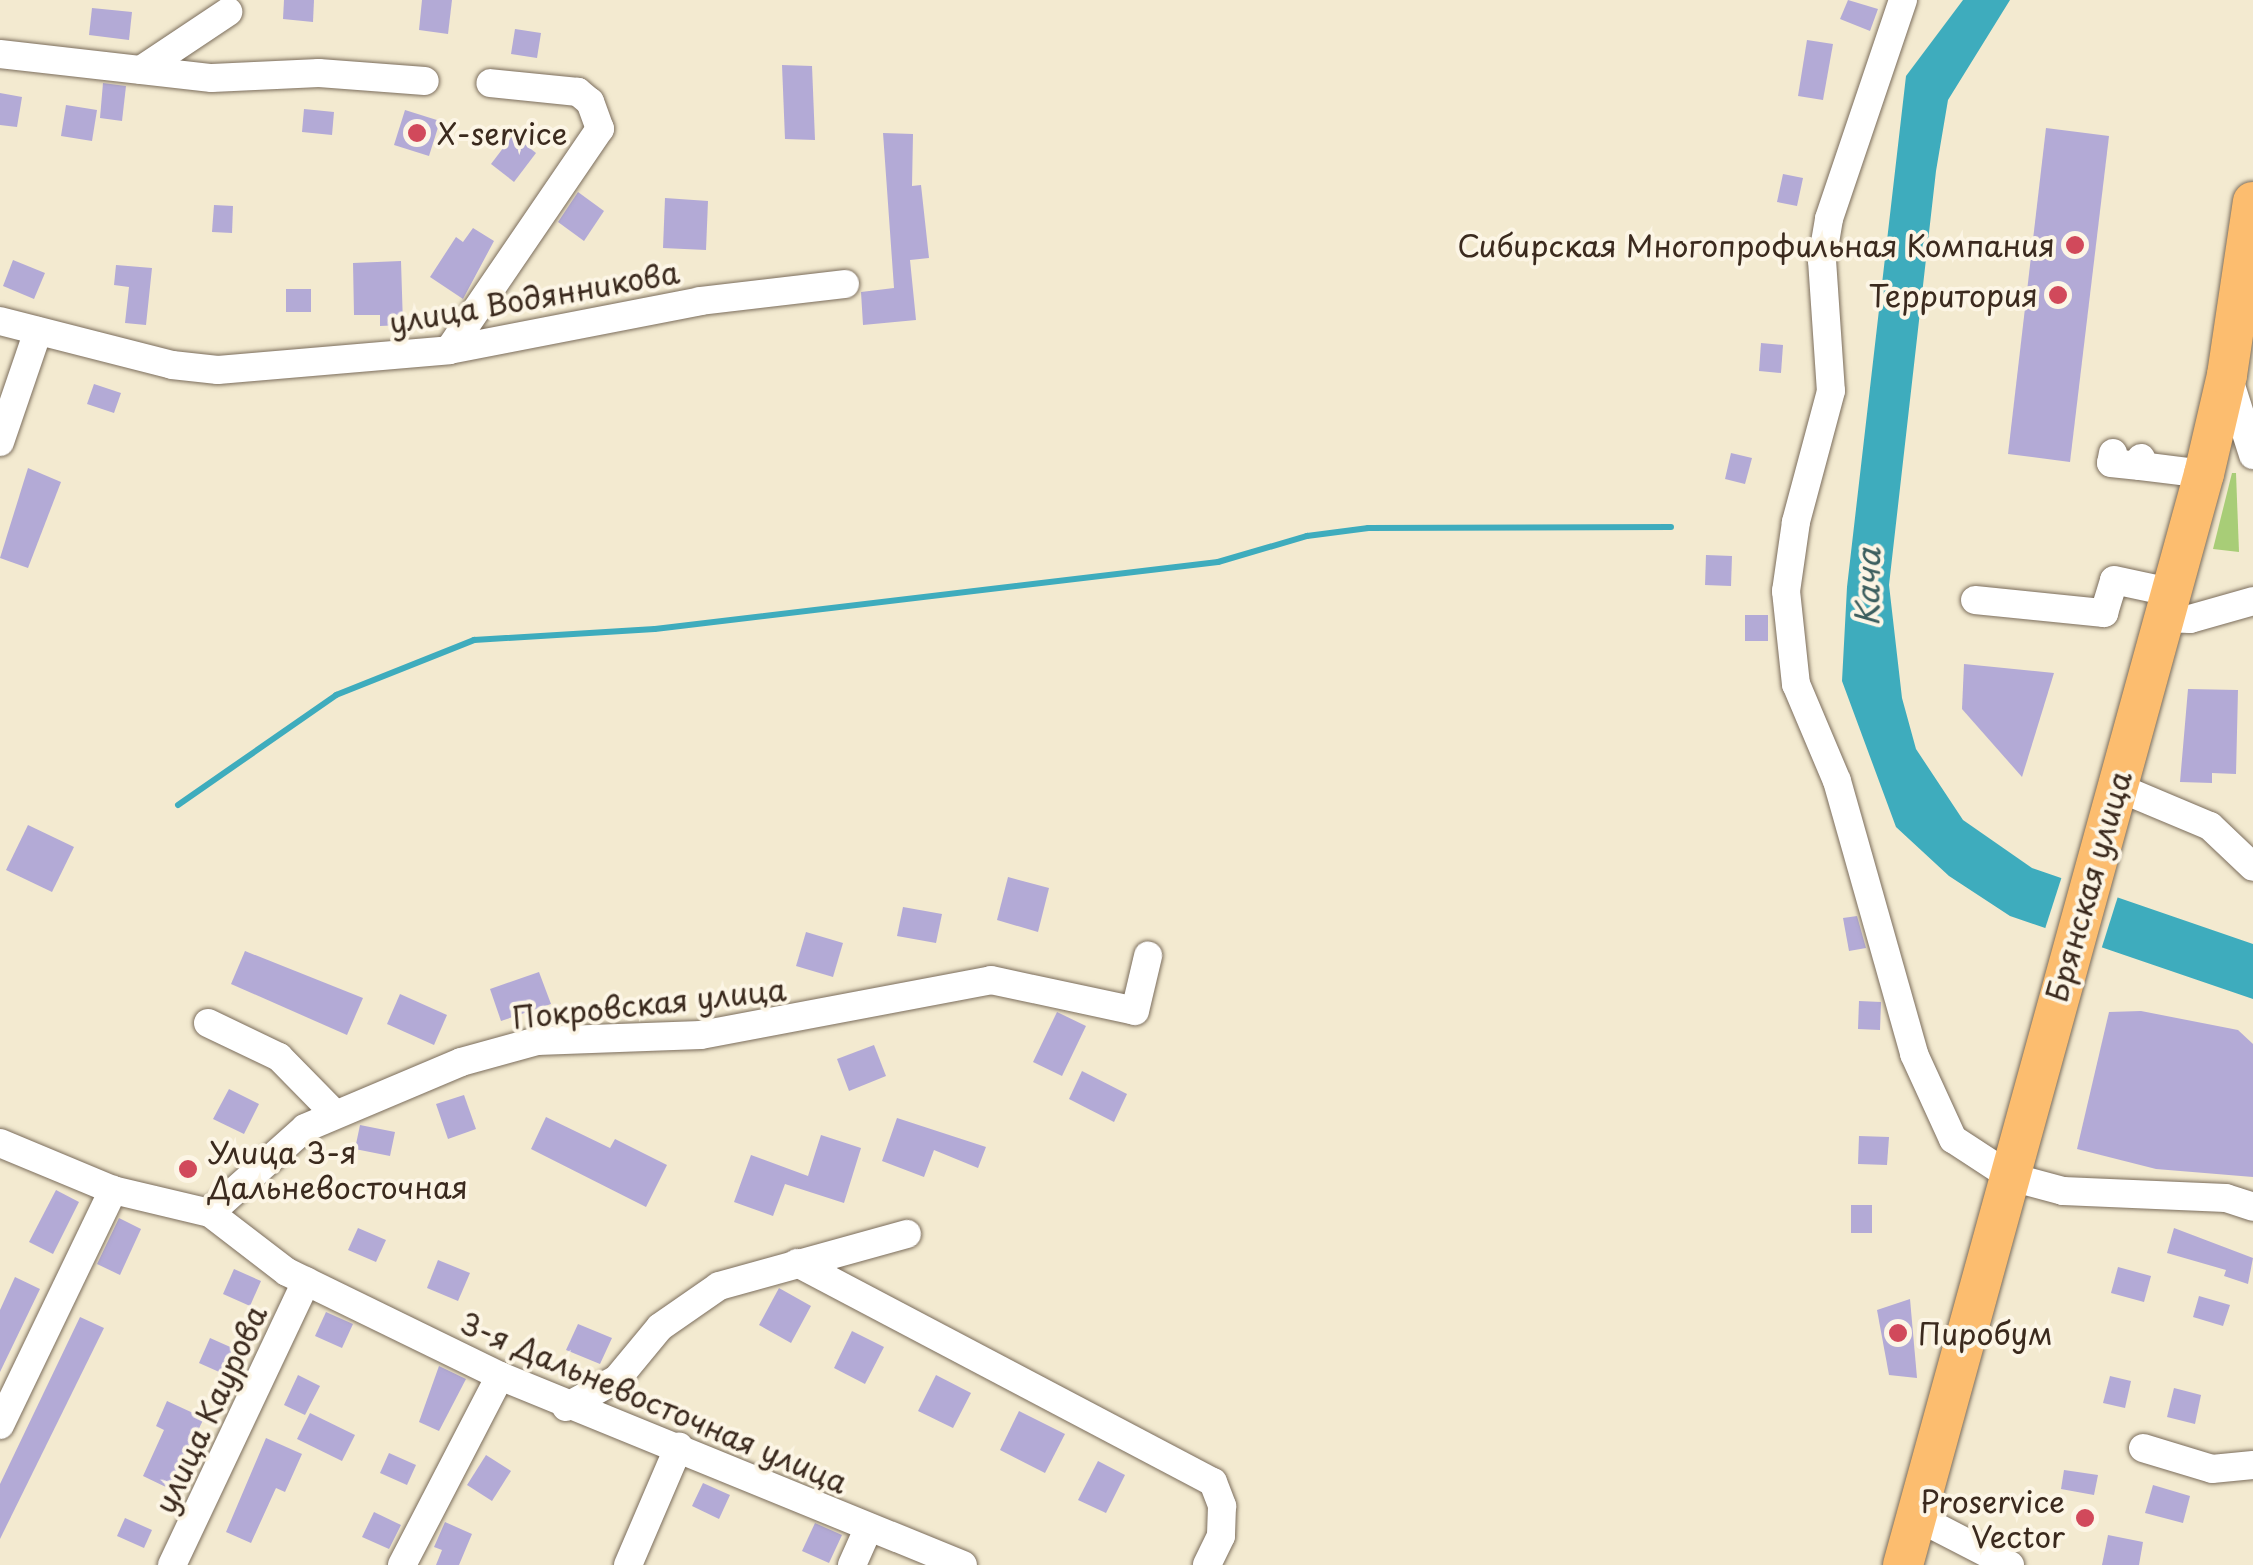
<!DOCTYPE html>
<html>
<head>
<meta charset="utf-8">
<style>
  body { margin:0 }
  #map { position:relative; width:2253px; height:1565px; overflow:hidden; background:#f3ead0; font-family:"Playpen Sans",sans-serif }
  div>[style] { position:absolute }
  .green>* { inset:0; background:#a8cd77 }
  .water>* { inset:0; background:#3eacbd }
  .pier>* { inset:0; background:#f3ead0 }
  .stream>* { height:6px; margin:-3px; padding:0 3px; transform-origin:3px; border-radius:3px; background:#3eacbd }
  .building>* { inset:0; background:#b3aad6 }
  .roads { filter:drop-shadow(0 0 2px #7b6d5c) drop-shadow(0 0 2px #7b6d5c) }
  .minor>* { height:28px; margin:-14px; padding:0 14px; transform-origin:14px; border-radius:14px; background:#fff }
  .highway>* { height:40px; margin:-20px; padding:0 20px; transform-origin:20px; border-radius:20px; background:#fcbd6f }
  .dots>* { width:28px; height:28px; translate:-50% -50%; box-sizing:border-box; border:5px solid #fcf5e5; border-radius:50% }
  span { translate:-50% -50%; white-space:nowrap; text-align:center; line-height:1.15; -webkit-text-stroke:8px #fcf5e5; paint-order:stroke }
  .poi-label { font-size:30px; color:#3b2a1e }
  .left { translate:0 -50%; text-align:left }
  .right { translate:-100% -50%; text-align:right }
  .street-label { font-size:30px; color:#3b2a1e }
  .water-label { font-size:32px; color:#3c5e5e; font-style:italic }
</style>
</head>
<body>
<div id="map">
  <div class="green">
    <i style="clip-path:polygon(2232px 473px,2236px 473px,2239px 552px,2213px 549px)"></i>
  </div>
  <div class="water">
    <i style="clip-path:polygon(1963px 0,2010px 0,1948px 100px,1936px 171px,1889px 585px,1902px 698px,1916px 749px,1963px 820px,2032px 868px,2253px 944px,2253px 999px,2010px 916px,1949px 876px,1896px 827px,1842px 681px,1847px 587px,1906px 76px)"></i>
  </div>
  <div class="pier">
    <i style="clip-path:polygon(2063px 873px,2119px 893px,2101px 950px,2044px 932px)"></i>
  </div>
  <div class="stream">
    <i style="left:178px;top:805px;width:193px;rotate:-34.8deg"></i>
    <i style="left:336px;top:695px;width:149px;rotate:-21.7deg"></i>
    <i style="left:474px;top:640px;width:181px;rotate:-3.5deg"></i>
    <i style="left:655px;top:629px;width:567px;rotate:-6.79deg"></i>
    <i style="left:1218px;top:562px;width:93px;rotate:-16.3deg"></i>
    <i style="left:1307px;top:536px;width:62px;rotate:-7.5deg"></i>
    <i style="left:1368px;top:528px;width:303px;rotate:-0.2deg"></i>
  </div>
  <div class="building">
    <i style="clip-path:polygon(284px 0,314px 0,313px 22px,283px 19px)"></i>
    <i style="clip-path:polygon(422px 0,452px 0,448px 34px,419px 30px)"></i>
    <i style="clip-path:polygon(1848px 0,1878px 9px,1870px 31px,1840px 19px)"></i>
    <i style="clip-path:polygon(92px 8px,132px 12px,129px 40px,89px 35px)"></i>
    <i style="clip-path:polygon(515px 29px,541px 33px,537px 58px,511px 54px)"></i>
    <i style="clip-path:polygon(1807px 40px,1833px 44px,1823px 100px,1798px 96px)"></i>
    <i style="clip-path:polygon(782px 65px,812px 66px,815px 140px,785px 139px)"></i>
    <i style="clip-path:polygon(103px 83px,126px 86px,122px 121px,100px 118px)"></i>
    <i style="clip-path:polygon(0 93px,22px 97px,17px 127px,0 125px)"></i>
    <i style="clip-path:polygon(66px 105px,97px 110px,92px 141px,61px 136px)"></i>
    <i style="clip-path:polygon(304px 109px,334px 112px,332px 135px,302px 132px)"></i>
    <i style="clip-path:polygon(405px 110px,440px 121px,429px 156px,394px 145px)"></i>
    <i style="clip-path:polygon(2046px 128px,2109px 136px,2070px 462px,2008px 454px)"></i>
    <i style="clip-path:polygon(883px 133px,913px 134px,912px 186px,921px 185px,929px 258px,910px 260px,916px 320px,863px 325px,861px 292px,894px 288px)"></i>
    <i style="clip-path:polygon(513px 135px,536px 153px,514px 182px,491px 164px)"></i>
    <i style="clip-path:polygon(1783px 174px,1803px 178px,1797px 206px,1777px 202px)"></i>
    <i style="clip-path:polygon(578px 192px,604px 211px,584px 241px,558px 222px)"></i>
    <i style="clip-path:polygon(665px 198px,708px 201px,706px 250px,663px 248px)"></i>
    <i style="clip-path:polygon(214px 205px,233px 206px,232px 233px,212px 232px)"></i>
    <i style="clip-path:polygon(473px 228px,494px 241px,463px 299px,430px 277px,456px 237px,463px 242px)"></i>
    <i style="clip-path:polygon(13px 260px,45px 273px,34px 299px,3px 286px)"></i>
    <i style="clip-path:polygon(401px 261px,403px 325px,380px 326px,380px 315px,354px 315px,353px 263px)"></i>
    <i style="clip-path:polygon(116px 265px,152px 268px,146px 325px,125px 323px,129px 287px,114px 285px)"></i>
    <i style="clip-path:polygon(286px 289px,311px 289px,311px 312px,286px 312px)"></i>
    <i style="clip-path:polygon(1761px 343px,1783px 345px,1781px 373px,1759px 371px)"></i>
    <i style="clip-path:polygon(94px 384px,121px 393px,114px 413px,87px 404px)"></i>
    <i style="clip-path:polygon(1731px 453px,1752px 458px,1745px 484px,1725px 479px)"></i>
    <i style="clip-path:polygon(28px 468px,61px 482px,28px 568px,0 558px)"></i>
    <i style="clip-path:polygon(1706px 555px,1732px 556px,1731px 586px,1705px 585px)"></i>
    <i style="clip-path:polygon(1745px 615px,1768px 615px,1768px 641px,1745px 641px)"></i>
    <i style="clip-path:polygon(1964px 664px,2054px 673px,2022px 777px,1962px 709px)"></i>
    <i style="clip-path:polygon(2188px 689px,2238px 690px,2236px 774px,2212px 773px,2212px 783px,2180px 782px)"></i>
    <i style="clip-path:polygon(28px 825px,74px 847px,52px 892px,6px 870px)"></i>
    <i style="clip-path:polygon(1008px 877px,1049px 888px,1038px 932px,997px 920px)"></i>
    <i style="clip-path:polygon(903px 907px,942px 914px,936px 943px,897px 936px)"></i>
    <i style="clip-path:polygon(1857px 916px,1866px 948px,1849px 951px,1843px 918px)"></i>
    <i style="clip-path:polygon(806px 932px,843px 943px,833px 977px,796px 966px)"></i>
    <i style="clip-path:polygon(245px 951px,363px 998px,347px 1035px,231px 984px)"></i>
    <i style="clip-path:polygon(539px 972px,551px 1004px,501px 1021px,490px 989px)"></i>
    <i style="clip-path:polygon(400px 994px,447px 1015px,434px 1045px,387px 1024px)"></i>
    <i style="clip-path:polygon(1859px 1001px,1881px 1002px,1880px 1030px,1858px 1029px)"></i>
    <i style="clip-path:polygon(2141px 1011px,2238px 1030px,2253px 1044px,2253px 1177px,2156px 1169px,2077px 1149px,2109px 1012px)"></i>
    <i style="clip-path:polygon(1057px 1012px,1086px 1026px,1062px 1076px,1033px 1062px)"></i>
    <i style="clip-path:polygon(874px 1045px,886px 1076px,849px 1091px,837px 1059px)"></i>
    <i style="clip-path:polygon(1082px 1071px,1127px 1094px,1114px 1122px,1069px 1099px)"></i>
    <i style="clip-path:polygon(229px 1089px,259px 1104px,244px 1134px,213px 1119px)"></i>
    <i style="clip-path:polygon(464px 1095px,476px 1129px,448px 1139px,436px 1104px)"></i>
    <i style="clip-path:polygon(546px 1117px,610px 1148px,615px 1139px,667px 1165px,646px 1207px,531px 1149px)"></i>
    <i style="clip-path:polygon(897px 1118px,986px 1147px,978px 1168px,934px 1150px,924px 1177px,882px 1161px)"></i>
    <i style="clip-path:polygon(360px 1125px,395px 1132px,390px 1156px,355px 1149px)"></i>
    <i style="clip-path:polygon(821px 1135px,861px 1148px,844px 1203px,785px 1184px,773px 1216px,734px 1202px,751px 1155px,808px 1176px)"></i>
    <i style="clip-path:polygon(1859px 1136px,1889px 1137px,1887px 1165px,1858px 1164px)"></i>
    <i style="clip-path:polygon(56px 1190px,79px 1202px,53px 1254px,29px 1242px)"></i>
    <i style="clip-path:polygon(1851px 1205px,1872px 1205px,1872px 1233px,1851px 1233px)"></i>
    <i style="clip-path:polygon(119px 1218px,141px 1229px,120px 1275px,97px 1264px)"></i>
    <i style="clip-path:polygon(358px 1228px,386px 1240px,376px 1262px,348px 1250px)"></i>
    <i style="clip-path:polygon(2174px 1228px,2253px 1258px,2248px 1284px,2224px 1276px,2226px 1270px,2167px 1253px)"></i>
    <i style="clip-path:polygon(438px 1260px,470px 1273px,458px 1301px,427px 1288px)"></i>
    <i style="clip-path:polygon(2118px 1267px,2151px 1276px,2144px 1302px,2111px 1293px)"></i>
    <i style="clip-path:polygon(234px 1269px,261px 1281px,250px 1306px,223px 1294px)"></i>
    <i style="clip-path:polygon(15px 1277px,40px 1289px,0 1372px,0 1310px)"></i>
    <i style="clip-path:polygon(779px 1288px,811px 1306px,791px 1343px,759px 1325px)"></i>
    <i style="clip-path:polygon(2199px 1296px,2230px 1305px,2223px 1326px,2193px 1317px)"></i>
    <i style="clip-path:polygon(1910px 1299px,1917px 1378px,1889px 1375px,1877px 1310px)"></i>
    <i style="clip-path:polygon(326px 1312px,353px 1324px,342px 1348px,315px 1336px)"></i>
    <i style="clip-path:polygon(80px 1317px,104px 1328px,0 1539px,0 1484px)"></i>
    <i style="clip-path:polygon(578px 1324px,612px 1338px,600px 1364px,566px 1350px)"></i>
    <i style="clip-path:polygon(852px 1331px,884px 1347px,865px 1384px,834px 1368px)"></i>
    <i style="clip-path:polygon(210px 1338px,237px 1350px,226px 1375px,199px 1363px)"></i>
    <i style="clip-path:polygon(439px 1366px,466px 1379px,439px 1431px,419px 1422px)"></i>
    <i style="clip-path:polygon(298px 1375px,320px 1386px,305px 1415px,284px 1405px)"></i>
    <i style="clip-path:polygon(936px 1375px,971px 1393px,953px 1428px,918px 1411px)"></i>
    <i style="clip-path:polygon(2110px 1376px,2131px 1381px,2125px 1408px,2103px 1403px)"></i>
    <i style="clip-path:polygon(2174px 1388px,2201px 1395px,2195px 1424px,2167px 1417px)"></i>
    <i style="clip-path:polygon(167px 1401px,204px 1418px,170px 1489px,143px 1476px,164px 1430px,156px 1426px)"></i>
    <i style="clip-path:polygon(1019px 1411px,1065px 1434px,1045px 1473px,1000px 1450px)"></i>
    <i style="clip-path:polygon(310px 1413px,355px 1435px,342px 1461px,297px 1439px)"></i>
    <i style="clip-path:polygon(266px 1438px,302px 1454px,285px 1492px,276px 1488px,251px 1543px,226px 1532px)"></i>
    <i style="clip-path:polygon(389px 1453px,416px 1465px,407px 1485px,380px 1473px)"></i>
    <i style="clip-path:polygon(486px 1455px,511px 1471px,492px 1501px,467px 1485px)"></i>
    <i style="clip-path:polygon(1098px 1461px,1125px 1475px,1106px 1513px,1078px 1500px)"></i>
    <i style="clip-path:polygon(2064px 1470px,2098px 1475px,2094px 1495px,2061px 1489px)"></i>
    <i style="clip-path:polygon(703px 1483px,730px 1495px,719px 1519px,692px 1506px)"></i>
    <i style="clip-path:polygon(2153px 1485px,2190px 1496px,2183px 1523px,2145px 1513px)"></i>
    <i style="clip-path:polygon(374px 1512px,401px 1525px,389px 1549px,362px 1537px)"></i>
    <i style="clip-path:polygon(125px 1518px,152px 1530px,144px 1548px,117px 1536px)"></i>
    <i style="clip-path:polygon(445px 1522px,472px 1534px,459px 1565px,436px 1565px,442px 1550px,434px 1547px)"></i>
    <i style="clip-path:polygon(815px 1523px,842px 1535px,829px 1563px,802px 1551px)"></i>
    <i style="clip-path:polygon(2108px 1535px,2143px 1542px,2139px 1565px,2102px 1565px)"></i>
  </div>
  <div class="roads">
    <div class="minor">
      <i style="left:1903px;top:0;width:231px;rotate:108.7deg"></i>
      <i style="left:1829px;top:219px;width:42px;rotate:99.7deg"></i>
      <i style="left:1822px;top:260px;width:131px;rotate:86.1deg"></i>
      <i style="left:1831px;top:391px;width:136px;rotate:105deg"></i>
      <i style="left:1796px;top:522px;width:70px;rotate:98.2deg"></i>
      <i style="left:1786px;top:591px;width:94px;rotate:83.9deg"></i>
      <i style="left:1796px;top:684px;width:105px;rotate:67.1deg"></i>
      <i style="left:1837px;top:781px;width:284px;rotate:74.2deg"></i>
      <i style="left:1914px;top:1054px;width:94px;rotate:65.4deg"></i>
      <i style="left:1953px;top:1139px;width:69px;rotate:33.2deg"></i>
      <i style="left:2011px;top:1177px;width:54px;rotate:15.1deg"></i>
      <i style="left:2063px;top:1191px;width:163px;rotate:2.5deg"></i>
      <i style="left:2226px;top:1198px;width:28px;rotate:18deg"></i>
      <i style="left:0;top:54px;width:213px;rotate:6.5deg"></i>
      <i style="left:212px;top:78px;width:107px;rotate:-2.7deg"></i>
      <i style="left:319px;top:73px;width:106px;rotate:4.3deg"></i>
      <i style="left:141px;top:70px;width:105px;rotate:-33.7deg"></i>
      <i style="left:0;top:321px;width:178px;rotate:14.3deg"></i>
      <i style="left:172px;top:365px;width:46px;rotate:6.2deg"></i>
      <i style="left:218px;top:370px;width:232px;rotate:-4.9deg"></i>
      <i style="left:449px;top:350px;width:256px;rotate:-11deg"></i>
      <i style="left:700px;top:301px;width:146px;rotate:-6.7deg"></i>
      <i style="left:449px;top:350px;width:268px;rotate:-55.7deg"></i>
      <i style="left:600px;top:129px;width:29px;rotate:-110deg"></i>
      <i style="left:590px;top:102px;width:16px;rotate:-140deg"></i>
      <i style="left:578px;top:92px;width:88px;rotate:-174.2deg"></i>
      <i style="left:2228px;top:376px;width:83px;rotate:72.4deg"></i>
      <i style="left:0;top:442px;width:117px;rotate:-71.1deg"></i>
      <i style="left:2113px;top:453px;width:10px;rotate:101deg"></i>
      <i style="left:2111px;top:463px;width:29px;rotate:6deg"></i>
      <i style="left:2141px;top:458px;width:8px;rotate:97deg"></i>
      <i style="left:2140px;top:466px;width:64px;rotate:7.1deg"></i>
      <i style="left:1975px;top:600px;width:130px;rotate:5.8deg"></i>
      <i style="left:2104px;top:613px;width:34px;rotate:-73deg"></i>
      <i style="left:2114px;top:580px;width:57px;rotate:12.1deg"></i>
      <i style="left:2163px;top:618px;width:27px;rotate:2deg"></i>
      <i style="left:2190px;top:619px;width:66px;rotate:-15.9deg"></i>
      <i style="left:2117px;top:787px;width:101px;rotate:22.8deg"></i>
      <i style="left:2210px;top:826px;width:59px;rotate:43.6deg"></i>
      <i style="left:208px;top:1023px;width:79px;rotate:25.6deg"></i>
      <i style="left:279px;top:1057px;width:76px;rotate:45.5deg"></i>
      <i style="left:0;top:1143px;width:122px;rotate:22.6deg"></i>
      <i style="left:113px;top:1190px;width:100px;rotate:13.3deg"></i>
      <i style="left:210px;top:1213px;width:97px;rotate:37.5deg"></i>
      <i style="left:287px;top:1272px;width:237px;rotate:26deg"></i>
      <i style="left:500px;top:1376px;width:500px;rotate:22.21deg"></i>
      <i style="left:210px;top:1213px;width:127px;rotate:-41.8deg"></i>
      <i style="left:305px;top:1128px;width:169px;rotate:-22.9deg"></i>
      <i style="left:461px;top:1062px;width:79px;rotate:-15.4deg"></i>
      <i style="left:537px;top:1041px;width:164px;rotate:-2.1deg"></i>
      <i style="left:701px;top:1035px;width:295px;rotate:-10.7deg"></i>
      <i style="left:991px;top:980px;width:147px;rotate:12.1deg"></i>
      <i style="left:1135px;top:1011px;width:57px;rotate:-76.7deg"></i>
      <i style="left:797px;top:1263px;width:470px;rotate:27.8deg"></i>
      <i style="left:1213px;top:1482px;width:26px;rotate:69deg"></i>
      <i style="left:1222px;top:1506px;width:30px;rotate:92deg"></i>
      <i style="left:1221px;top:1536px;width:32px;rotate:116deg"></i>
      <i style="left:566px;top:1407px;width:58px;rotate:-28.8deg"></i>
      <i style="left:617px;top:1379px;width:67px;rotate:-50.4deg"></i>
      <i style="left:660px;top:1327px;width:72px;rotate:-34.8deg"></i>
      <i style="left:719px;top:1286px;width:195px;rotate:-15.5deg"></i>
      <i style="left:0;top:1425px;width:261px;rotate:-64.3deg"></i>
      <i style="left:2143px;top:1448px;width:72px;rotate:16.9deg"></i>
      <i style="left:2212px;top:1469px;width:41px;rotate:-5.6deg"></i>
      <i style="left:1915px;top:1516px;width:107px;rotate:27.3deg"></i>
      <i style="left:172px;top:1565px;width:314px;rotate:-64.7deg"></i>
      <i style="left:402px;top:1565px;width:213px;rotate:-62.6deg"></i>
      <i style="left:628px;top:1565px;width:129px;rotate:-66.8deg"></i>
      <i style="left:852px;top:1565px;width:39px;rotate:-66deg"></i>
    </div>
    <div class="highway">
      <i style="left:1903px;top:1565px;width:1132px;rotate:-74.58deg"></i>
      <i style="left:2204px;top:474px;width:102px;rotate:-76.9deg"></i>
      <i style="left:2227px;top:375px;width:175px;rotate:-81.5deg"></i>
    </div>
  </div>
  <div class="dots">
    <i style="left:417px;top:133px;background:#d1495b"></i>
    <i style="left:2075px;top:245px;background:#d1495b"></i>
    <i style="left:2058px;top:295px;background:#d1495b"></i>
    <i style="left:188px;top:1169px;background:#d1495b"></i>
    <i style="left:1898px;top:1333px;background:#d1495b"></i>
    <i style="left:2085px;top:1518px;background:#d1495b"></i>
  </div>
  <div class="poi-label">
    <span class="left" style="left:437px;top:133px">X-service</span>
    <span class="right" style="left:2055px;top:245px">Сибирская Многопрофильная Компания</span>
    <span class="right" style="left:2038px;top:295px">Территория</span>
    <span class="left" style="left:208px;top:1169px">Улица 3-я<br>Дальневосточная</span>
    <span class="left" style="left:1918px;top:1333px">Пиробум</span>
    <span class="right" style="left:2065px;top:1518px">Proservice<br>Vector</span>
  </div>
  <div class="street-label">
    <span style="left:534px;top:297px;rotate:-10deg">улица Водянникова</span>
    <span style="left:2088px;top:886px;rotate:-74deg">Брянская улица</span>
    <span style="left:649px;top:1003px;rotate:-6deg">Покровская улица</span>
    <span style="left:654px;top:1402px;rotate:23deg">3-я Дальневосточная улица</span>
    <span style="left:210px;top:1409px;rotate:-65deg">улица Каурова</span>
  </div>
  <div class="water-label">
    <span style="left:1867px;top:587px;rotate:-89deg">Кача</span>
  </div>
</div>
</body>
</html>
